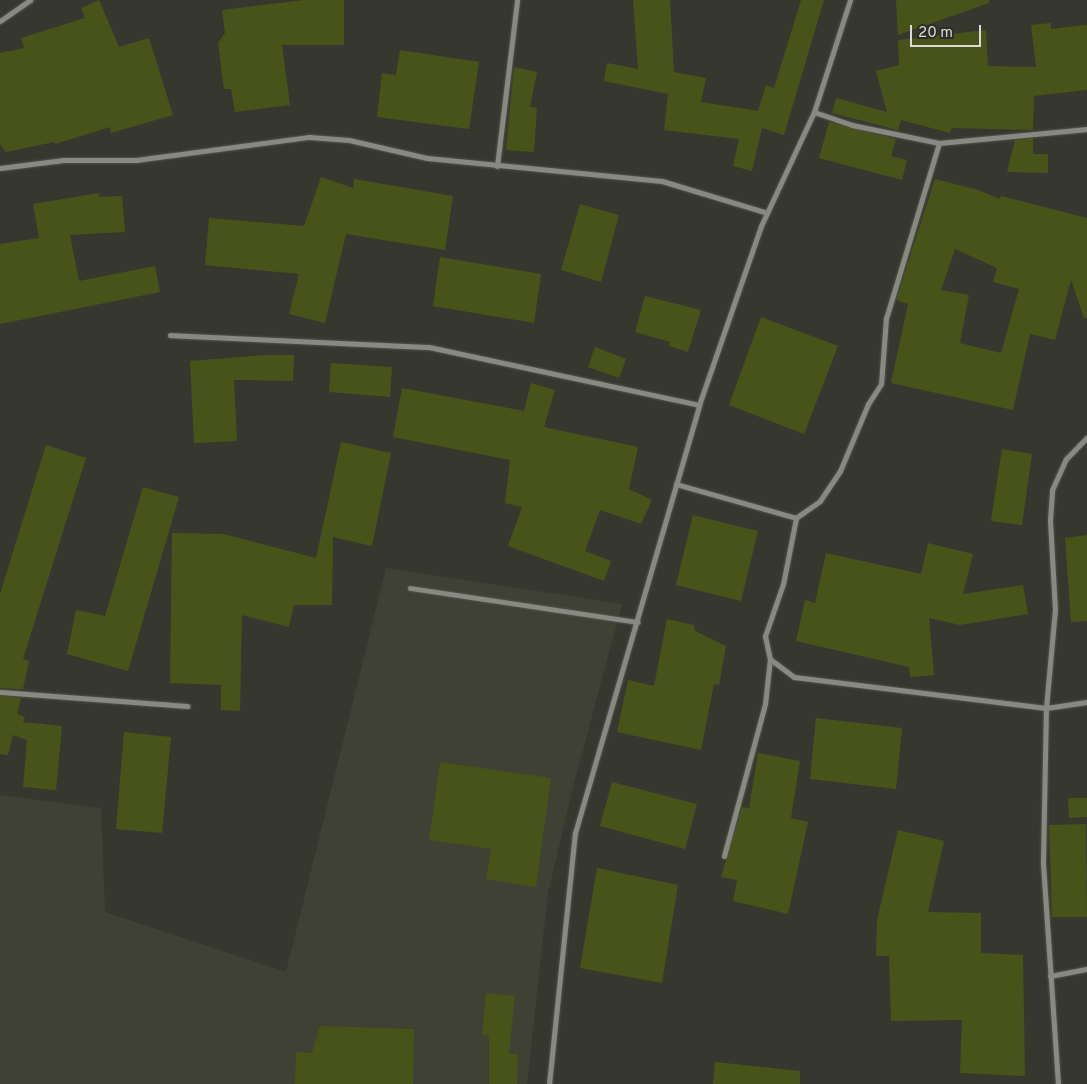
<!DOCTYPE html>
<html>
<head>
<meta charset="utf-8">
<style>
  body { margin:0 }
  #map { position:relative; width:1087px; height:1084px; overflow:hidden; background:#363830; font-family:Overpass,sans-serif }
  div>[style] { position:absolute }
  .built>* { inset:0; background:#3e4133 }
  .building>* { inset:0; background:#48531a }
  .roads { filter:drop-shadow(0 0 1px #52534d) drop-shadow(0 0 1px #52534d) }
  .street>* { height:5px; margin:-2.5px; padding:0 2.5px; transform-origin:2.5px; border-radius:2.5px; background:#878a80 }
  span { translate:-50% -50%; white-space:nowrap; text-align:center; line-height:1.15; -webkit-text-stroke:5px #2c2e26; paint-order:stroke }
  .scale { position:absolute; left:910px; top:25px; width:71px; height:22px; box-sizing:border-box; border:2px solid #d9dad5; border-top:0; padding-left:6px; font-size:15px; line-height:18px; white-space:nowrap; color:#d9dad5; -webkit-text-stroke:4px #2c2e26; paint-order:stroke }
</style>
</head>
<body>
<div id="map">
  <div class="built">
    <i style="clip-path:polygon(386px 568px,622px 604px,573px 787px,548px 893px,527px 1084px,0 1084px,0 795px,101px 808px,105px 912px,286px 972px)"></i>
  </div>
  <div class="building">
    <i style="clip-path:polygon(99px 0,119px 47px,149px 38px,173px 115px,111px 133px,110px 127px,55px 144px,54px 142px,6px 152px,0 144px,0 53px,24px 48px,21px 38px,85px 18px,81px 8px)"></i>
    <i style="clip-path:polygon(304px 0,344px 0,344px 45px,282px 45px,290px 105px,235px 112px,231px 89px,224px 89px,218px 43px,225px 33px,222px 10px)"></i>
    <i style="clip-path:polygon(633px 0,670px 0,674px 72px,706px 78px,701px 102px,758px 111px,766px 85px,774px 88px,801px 0,824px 0,784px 135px,762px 128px,752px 171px,733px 166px,739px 139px,664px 130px,668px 94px,604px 81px,607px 63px,638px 69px)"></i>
    <i style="clip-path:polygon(896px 0,989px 0,989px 3px,898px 35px)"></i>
    <i style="clip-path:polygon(1051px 23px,1051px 29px,1087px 25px,1087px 90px,1034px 96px,1033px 130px,952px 128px,950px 133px,901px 120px,898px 130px,832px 113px,836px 98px,887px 112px,876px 71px,899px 65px,898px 40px,986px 30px,988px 66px,1036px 67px,1031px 25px)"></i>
    <i style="clip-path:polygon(400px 50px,479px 62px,469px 129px,377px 117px,382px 73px,396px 75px)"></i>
    <i style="clip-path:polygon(514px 67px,537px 72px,530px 107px,537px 108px,534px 152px,506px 150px)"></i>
    <i style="clip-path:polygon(829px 122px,896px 139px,891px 156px,907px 160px,902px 180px,819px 158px)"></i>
    <i style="clip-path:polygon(1033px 138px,1033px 154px,1048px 154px,1048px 173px,1007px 172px,1015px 140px)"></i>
    <i style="clip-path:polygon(321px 177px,353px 188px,354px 179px,453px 196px,445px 250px,346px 234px,325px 323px,289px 314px,299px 274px,205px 265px,209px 218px,304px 226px)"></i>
    <i style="clip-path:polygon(evenodd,935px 179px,978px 190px,1000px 199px,1001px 196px,1087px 218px,1087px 318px,1084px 318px,1071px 280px,1055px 340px,1030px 334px,1013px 410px,891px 383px,908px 304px,896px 300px,935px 179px,955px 249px,997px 268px,993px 282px,1019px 289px,1001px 353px,960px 343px,969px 295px,941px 290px,955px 249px)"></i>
    <i style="clip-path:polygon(99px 193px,99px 197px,122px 196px,125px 232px,70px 235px,79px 281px,155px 266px,160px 292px,0 324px,0 244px,39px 238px,33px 204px)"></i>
    <i style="clip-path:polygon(580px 204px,619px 215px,601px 282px,561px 270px)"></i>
    <i style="clip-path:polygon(440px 257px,541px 274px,534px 323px,433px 306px)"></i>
    <i style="clip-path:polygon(645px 296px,701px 310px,688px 352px,669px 346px,670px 342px,635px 332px)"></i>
    <i style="clip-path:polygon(761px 317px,838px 346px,804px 434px,729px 405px)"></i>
    <i style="clip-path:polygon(595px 347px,626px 359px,619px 378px,588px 367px)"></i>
    <i style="clip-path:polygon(265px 355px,294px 355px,293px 381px,234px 380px,237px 441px,194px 443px,190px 361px)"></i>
    <i style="clip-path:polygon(331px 363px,392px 367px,390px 397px,329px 392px)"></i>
    <i style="clip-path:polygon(531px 383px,555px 390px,544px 427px,638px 447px,629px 489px,652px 500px,641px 524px,600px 510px,585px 551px,611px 561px,604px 581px,508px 546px,522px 507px,505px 503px,510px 460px,393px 437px,402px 388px,524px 411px)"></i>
    <i style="clip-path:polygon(341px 442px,391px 453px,372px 546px,333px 537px,332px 605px,294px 605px,289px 627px,242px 615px,240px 711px,221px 710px,221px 685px,170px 683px,172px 533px,223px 534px,316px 558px)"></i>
    <i style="clip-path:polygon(46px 445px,86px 458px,23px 659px,29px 661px,23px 689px,0 688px,0 594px)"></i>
    <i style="clip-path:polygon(1002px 449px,1032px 454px,1022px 525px,991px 521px)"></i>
    <i style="clip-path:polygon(143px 487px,179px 497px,128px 671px,67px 654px,76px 610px,105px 616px)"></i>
    <i style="clip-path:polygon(693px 515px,758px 531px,741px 601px,676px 585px)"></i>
    <i style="clip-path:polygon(1087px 535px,1087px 621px,1071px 622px,1065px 538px)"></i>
    <i style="clip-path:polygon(928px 543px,973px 554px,963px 594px,1023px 585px,1028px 614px,960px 625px,929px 618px,934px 675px,910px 677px,909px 667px,796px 641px,805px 600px,815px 603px,826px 553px,921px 574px)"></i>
    <i style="clip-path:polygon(667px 619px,694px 625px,695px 631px,726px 646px,719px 685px,714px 684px,701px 750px,617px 732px,628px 680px,654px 686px)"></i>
    <i style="clip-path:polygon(0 696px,21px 698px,17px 714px,25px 717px,23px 722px,62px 726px,56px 790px,23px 787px,27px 740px,13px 735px,8px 755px,0 754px)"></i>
    <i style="clip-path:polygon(816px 718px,902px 728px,896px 789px,810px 779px)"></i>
    <i style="clip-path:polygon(124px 732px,171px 737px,162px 833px,116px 829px)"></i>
    <i style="clip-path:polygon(758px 753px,800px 761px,791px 818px,808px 822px,788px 914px,733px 901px,737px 880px,721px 877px,742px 807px,749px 808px)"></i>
    <i style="clip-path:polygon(440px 762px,551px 778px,536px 887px,486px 879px,491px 849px,429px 840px)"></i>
    <i style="clip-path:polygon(612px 782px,697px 804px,685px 849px,600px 826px)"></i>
    <i style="clip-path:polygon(1068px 798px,1087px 798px,1087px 817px,1069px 818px)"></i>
    <i style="clip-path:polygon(1086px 824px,1087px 917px,1052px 917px,1049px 825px)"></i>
    <i style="clip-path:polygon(898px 830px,944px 841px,928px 912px,981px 913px,981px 953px,1023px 955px,1025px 1076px,960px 1073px,962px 1020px,891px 1021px,889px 956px,876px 956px,877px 920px)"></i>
    <i style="clip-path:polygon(597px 868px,678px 885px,662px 983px,580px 968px)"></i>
    <i style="clip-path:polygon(486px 993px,515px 996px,509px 1054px,518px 1054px,517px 1084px,489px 1084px,489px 1036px,482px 1035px)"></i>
    <i style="clip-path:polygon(320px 1026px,414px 1029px,413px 1084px,295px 1084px,296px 1052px,312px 1053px)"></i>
    <i style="clip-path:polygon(715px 1062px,800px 1071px,800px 1084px,713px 1084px)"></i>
  </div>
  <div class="roads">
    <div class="street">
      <i style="left:0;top:21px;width:37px;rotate:-35deg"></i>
      <i style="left:814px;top:112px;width:40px;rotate:18.9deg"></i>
      <i style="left:852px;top:125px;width:89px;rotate:11.7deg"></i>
      <i style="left:939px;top:143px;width:149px;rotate:-5.4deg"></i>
      <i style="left:939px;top:143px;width:183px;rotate:106.8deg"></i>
      <i style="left:886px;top:318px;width:66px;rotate:94.3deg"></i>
      <i style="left:881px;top:384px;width:24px;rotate:123deg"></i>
      <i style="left:868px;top:404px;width:73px;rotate:112.7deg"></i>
      <i style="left:840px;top:471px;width:36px;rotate:124deg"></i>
      <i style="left:820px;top:501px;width:29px;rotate:145deg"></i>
      <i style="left:796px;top:518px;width:67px;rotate:101.1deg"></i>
      <i style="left:783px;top:584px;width:55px;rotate:109.1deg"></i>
      <i style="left:765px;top:636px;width:24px;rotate:78deg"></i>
      <i style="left:770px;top:659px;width:30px;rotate:37deg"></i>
      <i style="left:794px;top:677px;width:254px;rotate:7deg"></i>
      <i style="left:1046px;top:708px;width:41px;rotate:-8.3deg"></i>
      <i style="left:497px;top:166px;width:167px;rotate:-83.1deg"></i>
      <i style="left:0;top:168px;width:64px;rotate:-7.2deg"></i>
      <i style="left:63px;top:160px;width:73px"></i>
      <i style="left:136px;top:160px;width:175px;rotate:-7.6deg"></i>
      <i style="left:309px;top:137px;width:40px;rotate:4.3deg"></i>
      <i style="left:349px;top:140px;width:80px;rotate:13deg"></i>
      <i style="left:427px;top:158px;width:236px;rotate:5.6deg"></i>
      <i style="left:662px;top:181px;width:110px;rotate:16.9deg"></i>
      <i style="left:170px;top:335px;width:259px;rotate:2.7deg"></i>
      <i style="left:429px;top:347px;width:276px;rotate:12.1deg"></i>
      <i style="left:676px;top:484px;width:125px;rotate:15.8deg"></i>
      <i style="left:410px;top:588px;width:230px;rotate:8.5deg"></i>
      <i style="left:0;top:692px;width:188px;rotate:4.3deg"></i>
      <i style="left:724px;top:856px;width:157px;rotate:-74.9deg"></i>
      <i style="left:765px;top:704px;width:45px;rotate:-83.7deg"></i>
      <i style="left:1050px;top:976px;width:38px;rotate:-11deg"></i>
      <i style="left:549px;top:1084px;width:252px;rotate:-84.1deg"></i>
      <i style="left:575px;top:833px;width:446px;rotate:-73.8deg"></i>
      <i style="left:699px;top:405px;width:189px;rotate:-70.9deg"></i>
      <i style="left:761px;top:226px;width:126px;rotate:-65.1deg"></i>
      <i style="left:814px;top:112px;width:118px;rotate:-72.2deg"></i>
      <i style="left:1058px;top:1084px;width:223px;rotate:-93.9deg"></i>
      <i style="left:1043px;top:862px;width:154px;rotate:-88.9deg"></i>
      <i style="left:1046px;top:708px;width:98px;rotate:-84.8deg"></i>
      <i style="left:1055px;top:610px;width:90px;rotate:-93.2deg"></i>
      <i style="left:1050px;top:520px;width:30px;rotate:-86deg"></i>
      <i style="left:1052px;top:490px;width:34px;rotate:-66deg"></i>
      <i style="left:1066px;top:459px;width:30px;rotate:-46deg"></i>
    </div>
  </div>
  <div class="scale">20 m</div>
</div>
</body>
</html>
